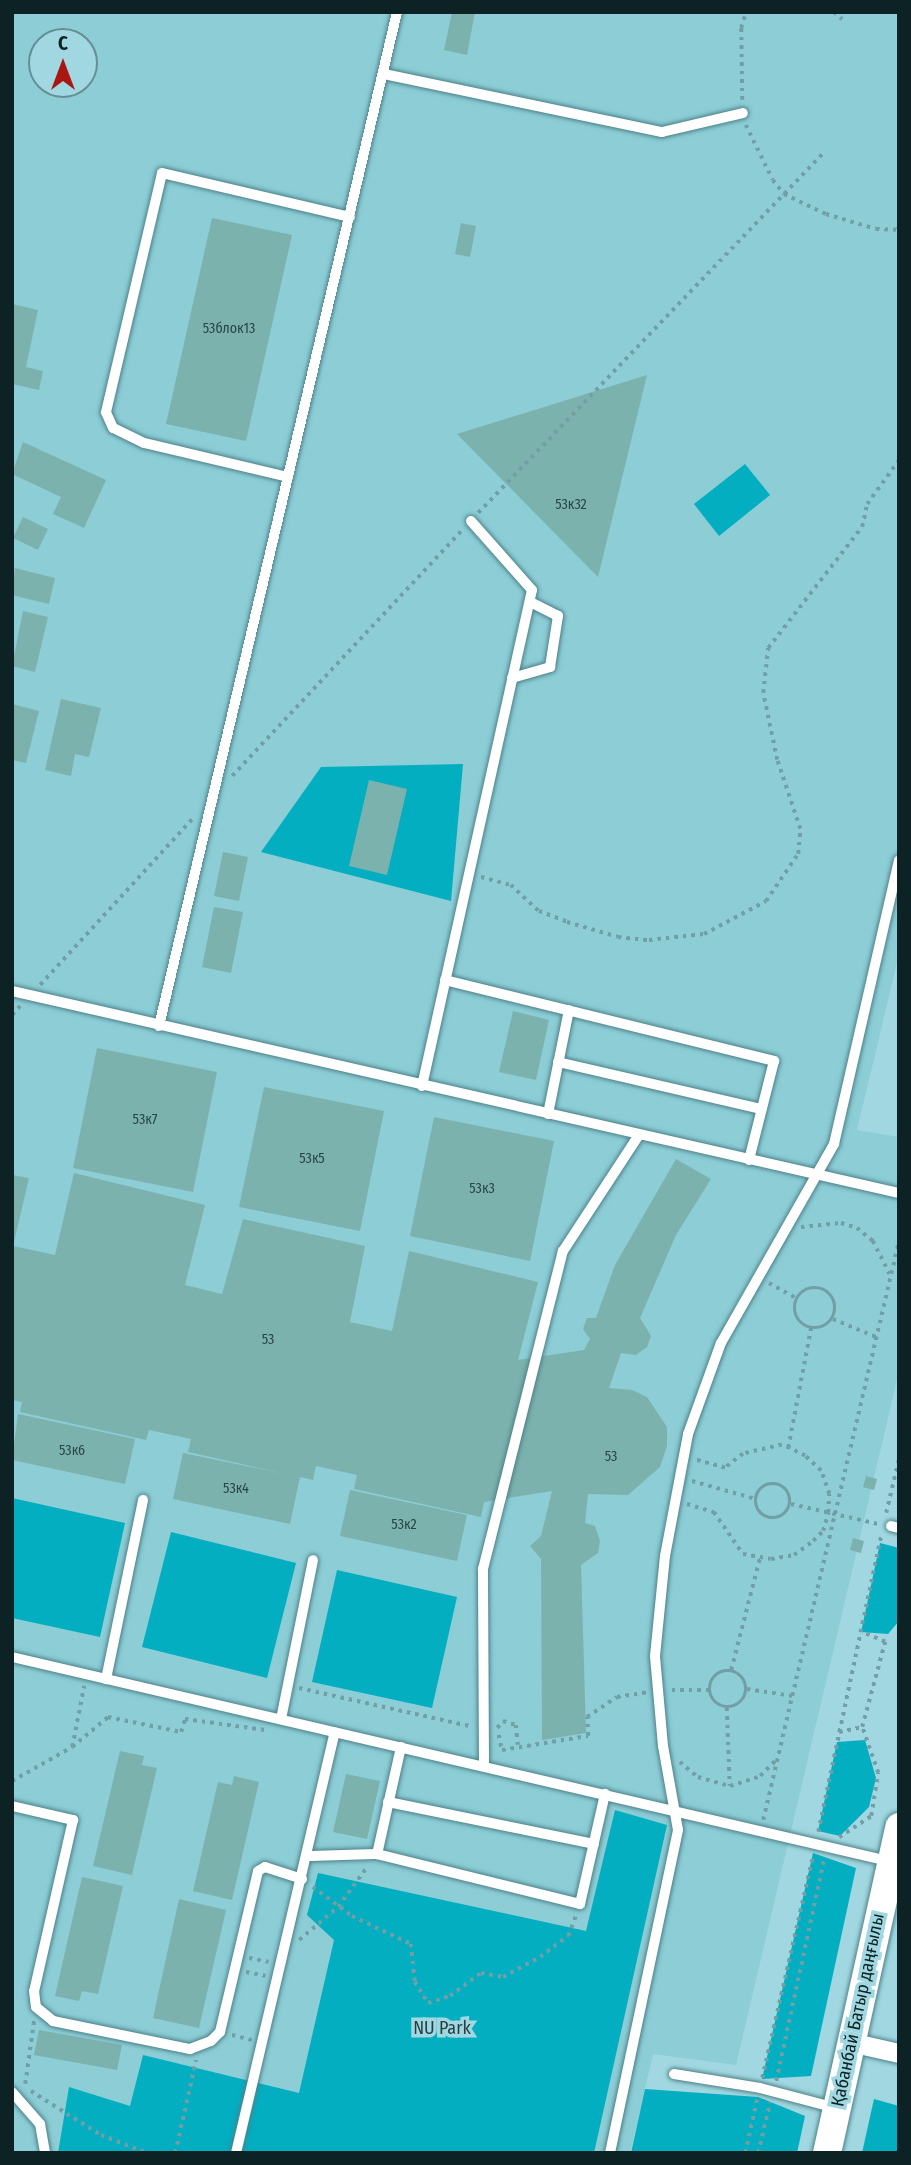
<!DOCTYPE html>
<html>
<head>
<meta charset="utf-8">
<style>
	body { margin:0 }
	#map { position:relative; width:911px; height:2165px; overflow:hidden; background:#a1d7e0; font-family:"Fira Sans Condensed",sans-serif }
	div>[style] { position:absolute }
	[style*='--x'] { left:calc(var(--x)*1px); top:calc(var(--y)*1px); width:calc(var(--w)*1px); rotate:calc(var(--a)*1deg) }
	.built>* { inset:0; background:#8ccdd6 }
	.green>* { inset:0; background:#03aec1 }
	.building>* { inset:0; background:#7cb2ad }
	.path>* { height:3.5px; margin-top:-1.75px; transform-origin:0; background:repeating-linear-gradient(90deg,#729ea6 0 3.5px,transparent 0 8.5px) }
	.path>.ring { margin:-1.75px; padding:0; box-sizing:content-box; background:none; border:3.5px solid #729ea6; border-radius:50% }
	.roads { filter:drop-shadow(0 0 2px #4d8189) drop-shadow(0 0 2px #4d8189) }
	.lane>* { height:10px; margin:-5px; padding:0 5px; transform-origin:5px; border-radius:5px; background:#fff }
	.street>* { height:19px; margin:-9.5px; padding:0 9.5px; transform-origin:9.5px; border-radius:9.5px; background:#fff }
	.secondary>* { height:28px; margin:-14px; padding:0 14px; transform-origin:14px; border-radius:14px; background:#fff }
	.tram>* { height:2px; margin:-1px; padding:0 1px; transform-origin:1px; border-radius:1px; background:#4b6e74 }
	span { translate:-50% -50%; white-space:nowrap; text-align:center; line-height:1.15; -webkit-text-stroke:7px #a1d7e0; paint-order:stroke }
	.number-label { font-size:14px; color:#284647 }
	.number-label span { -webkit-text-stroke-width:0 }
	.street-label { font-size:18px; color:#0c2225 }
	.park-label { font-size:18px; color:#264145 }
	.frame { position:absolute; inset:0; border:14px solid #0c2225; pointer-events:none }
	.north { position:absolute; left:28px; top:28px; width:70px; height:70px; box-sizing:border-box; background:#a1d7e0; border:2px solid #658f95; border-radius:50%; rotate:0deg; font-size:19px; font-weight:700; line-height:28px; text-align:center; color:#0c2225 }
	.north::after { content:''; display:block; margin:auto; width:24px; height:32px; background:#a91713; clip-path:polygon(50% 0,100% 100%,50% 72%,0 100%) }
</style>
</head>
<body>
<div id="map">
	<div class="built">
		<i style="clip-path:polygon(evenodd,12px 12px,899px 12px,899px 954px,857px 1130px,899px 1137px,899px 1371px,736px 2065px,653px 2054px,630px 2153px,12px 2153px,12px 12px,42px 42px,84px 42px,84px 84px,42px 84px,42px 42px)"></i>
	</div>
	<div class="green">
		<i style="clip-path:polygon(745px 464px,770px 495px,719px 536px,694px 504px)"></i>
		<i style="clip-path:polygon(463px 764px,451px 901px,261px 852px,321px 767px)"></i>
		<i style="clip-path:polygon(12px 1498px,125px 1523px,100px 1637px,12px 1618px)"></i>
		<i style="clip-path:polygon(171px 1532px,296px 1563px,267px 1678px,142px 1647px)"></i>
		<i style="clip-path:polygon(880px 1543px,899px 1548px,899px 1621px,888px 1634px,861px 1632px)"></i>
		<i style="clip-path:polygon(337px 1570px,457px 1597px,432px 1708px,312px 1682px)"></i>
		<i style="clip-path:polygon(865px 1740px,876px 1778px,869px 1807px,840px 1836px,818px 1831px,837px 1742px)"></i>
		<i style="clip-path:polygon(615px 1810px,667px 1825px,594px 2153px,58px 2153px,69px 2087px,130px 2106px,143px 2055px,299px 2093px,334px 1940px,307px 1915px,318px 1873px,586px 1931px)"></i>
		<i style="clip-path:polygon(813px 1853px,856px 1868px,811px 2076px,762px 2079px)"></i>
		<i style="clip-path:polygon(645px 2089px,758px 2097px,805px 2116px,797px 2153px,631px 2153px)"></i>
		<i style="clip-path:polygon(874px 2099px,899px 2106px,899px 2153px,862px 2153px)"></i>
	</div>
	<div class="building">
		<i style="clip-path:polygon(452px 12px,475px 12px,467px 55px,444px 50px)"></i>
		<i style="clip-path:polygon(212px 218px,292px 235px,246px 441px,166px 424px)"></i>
		<i style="clip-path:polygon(461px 223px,476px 226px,470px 257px,455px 254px)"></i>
		<i style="clip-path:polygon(12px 304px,38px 310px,26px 367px,43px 371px,39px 390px,12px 384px)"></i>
		<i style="clip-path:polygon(647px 375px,598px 577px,457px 434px)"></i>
		<i style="clip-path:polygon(23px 442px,106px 480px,84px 528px,53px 514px,61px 497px,12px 474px)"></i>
		<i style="clip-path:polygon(23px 517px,48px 529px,38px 550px,13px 538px)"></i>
		<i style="clip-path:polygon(15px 568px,55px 578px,49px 604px,12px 595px)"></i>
		<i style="clip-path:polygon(23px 611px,48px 617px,35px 672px,12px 666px)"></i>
		<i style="clip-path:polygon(61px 699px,101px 708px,89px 757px,75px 754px,71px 776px,45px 770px)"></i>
		<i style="clip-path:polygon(12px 704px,39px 711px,26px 763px,12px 760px)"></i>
		<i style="clip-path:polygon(369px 780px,407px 789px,387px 875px,349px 866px)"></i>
		<i style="clip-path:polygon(223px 852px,248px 857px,239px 901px,214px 896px)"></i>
		<i style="clip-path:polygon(214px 907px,243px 912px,231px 973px,202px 967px)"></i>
		<i style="clip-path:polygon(513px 1011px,549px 1020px,536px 1080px,499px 1072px)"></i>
		<i style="clip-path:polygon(97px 1048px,217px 1072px,193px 1192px,73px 1168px)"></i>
		<i style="clip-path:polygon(264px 1087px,384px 1111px,360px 1231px,239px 1207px)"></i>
		<i style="clip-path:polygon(434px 1117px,554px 1141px,530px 1261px,410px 1236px)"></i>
		<i style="clip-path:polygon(676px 1159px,711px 1179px,676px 1235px,640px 1318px,651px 1336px,647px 1347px,636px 1355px,621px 1353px,609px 1388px,632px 1390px,647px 1397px,667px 1427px,667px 1446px,660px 1467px,628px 1495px,588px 1494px,585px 1523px,595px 1526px,600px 1541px,598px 1553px,581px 1565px,586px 1733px,542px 1740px,541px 1559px,530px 1546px,541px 1536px,552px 1491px,484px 1502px,481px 1517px,354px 1489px,357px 1475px,316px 1466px,313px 1480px,300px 1477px,290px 1524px,173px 1499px,183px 1453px,290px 1475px,188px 1452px,191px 1439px,149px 1430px,146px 1440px,20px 1412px,22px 1402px,12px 1400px,12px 1175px,29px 1178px,13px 1246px,55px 1255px,74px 1173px,205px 1205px,185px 1285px,222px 1294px,243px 1219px,365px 1246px,350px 1322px,392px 1331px,409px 1251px,538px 1282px,518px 1360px,584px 1350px,590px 1339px,583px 1329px,587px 1318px,596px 1318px,615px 1265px)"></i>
		<i style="clip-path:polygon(18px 1414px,135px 1439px,125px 1484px,12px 1460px)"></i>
		<i style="clip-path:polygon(866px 1476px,877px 1479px,874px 1490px,863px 1487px)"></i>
		<i style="clip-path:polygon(350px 1490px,467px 1515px,457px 1561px,340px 1536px)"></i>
		<i style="clip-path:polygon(853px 1538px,864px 1541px,861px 1553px,850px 1550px)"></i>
		<i style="clip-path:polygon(120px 1751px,144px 1756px,142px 1765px,157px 1768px,132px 1875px,93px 1866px)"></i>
		<i style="clip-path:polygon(346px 1774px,380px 1781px,367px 1839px,333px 1832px)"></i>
		<i style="clip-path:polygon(234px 1776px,259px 1782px,232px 1900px,193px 1891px,218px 1782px,232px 1785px)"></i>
		<i style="clip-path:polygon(82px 1877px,123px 1886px,98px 1994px,82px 1991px,79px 2001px,55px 1996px)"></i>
		<i style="clip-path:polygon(179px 1899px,226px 1910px,199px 2028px,153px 2018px)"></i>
		<i style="clip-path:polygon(39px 2030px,122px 2045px,117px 2070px,34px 2055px)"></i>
	</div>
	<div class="path">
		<i style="--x:834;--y:12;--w:11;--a:41"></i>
		<i style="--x:898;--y:12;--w:1;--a:45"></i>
		<i style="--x:742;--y:100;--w:72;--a:-90.8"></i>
		<i style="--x:741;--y:28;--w:17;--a:-73"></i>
		<i style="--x:746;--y:125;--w:61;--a:63.9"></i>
		<i style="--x:773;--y:180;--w:18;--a:52"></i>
		<i style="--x:784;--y:194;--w:47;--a:25.5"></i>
		<i style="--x:826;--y:214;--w:52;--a:16.7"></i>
		<i style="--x:876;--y:229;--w:23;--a:2"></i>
		<i style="--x:478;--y:513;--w:499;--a:-46.2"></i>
		<i style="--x:232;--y:776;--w:338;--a:-46.9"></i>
		<i style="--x:481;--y:877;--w:31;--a:15"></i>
		<i style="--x:511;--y:885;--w:38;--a:43"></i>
		<i style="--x:539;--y:911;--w:30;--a:21"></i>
		<i style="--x:567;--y:922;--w:53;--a:16.4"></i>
		<i style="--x:618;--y:937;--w:31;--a:6"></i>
		<i style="--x:649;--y:940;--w:55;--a:-6.2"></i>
		<i style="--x:704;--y:934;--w:70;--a:-28"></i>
		<i style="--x:766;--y:901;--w:57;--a:-55.8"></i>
		<i style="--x:798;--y:854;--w:25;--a:-85"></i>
		<i style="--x:800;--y:829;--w:73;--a:-108.4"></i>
		<i style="--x:777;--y:760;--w:68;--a:-101.8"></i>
		<i style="--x:763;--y:693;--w:45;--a:-83.7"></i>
		<i style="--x:768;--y:648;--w:153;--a:-52.2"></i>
		<i style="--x:862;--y:527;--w:24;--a:-78"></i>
		<i style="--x:867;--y:504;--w:54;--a:-54"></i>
		<i style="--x:40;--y:985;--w:226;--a:-47.5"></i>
		<i style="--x:12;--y:1015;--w:12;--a:-48"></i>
		<i style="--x:801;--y:1227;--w:40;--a:-5.7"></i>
		<i style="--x:841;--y:1223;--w:17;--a:17"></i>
		<i style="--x:857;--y:1228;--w:21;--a:39"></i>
		<i style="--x:873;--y:1241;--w:37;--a:63"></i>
		<i style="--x:769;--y:1283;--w:33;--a:29"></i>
		<i class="ring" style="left:795px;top:1288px;width:36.5px;height:36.5px"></i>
		<i style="--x:833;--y:1319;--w:47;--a:22.7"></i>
		<i style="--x:788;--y:1448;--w:123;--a:-79.2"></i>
		<i style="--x:692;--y:1481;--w:66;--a:15.7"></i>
		<i class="ring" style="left:756px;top:1484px;width:30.5px;height:30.5px"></i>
		<i style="--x:687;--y:1504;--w:28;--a:17"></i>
		<i style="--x:714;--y:1512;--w:51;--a:55.4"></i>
		<i style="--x:743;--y:1554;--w:28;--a:10"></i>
		<i style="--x:771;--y:1559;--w:23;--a:-10"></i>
		<i style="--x:794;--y:1555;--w:24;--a:-36"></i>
		<i style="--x:813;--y:1541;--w:14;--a:-45"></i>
		<i style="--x:823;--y:1531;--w:19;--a:-74"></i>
		<i style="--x:828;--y:1513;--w:19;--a:-87"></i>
		<i style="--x:829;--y:1494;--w:24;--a:-109"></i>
		<i style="--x:821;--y:1471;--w:22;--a:-137"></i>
		<i style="--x:805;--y:1456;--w:25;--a:-154"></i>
		<i style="--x:782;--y:1445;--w:40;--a:167"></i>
		<i style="--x:743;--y:1454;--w:23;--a:142"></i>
		<i style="--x:725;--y:1468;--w:30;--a:-165"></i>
		<i style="--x:791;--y:1504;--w:89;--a:12.9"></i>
		<i style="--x:886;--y:1513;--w:57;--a:-76.7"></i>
		<i style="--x:731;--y:1670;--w:117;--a:-75.6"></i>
		<i class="ring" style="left:710px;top:1671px;width:32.5px;height:32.5px"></i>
		<i style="--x:299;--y:1688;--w:178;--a:12.6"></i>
		<i style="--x:747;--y:1689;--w:47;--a:8.7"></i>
		<i style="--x:672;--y:1690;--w:39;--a:0"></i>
		<i style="--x:727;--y:1708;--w:78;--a:87.8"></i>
		<i style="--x:497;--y:1728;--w:9;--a:-49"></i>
		<i style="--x:503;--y:1721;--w:14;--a:17"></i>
		<i style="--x:516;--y:1725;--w:20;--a:84"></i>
		<i style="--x:839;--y:1732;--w:24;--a:-12"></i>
		<i style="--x:862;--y:1727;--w:88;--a:-74.9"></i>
		<i style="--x:885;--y:1642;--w:26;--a:-157"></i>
		<i style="--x:499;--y:1735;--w:15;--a:79"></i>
		<i style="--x:502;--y:1750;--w:87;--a:-9.2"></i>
		<i style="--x:588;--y:1736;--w:19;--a:-93"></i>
		<i style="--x:587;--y:1717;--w:36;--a:-34"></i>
		<i style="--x:617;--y:1697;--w:30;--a:-9"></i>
		<i style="--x:72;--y:1747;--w:47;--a:-39.8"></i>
		<i style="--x:108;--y:1717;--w:75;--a:11.6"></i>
		<i style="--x:181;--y:1732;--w:14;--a:-73"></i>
		<i style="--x:185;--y:1719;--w:81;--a:7.8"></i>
		<i style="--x:680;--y:1762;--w:23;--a:40"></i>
		<i style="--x:698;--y:1777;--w:33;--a:16"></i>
		<i style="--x:730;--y:1786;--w:32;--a:-18"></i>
		<i style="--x:760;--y:1776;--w:25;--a:-45"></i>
		<i style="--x:12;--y:1781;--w:69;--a:-29.5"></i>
		<i style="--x:72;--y:1747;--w:62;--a:-78.9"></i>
		<i style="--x:763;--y:1820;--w:596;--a:-76.8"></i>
		<i style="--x:818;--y:1832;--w:304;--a:-78"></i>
		<i style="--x:839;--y:1837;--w:38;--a:-33"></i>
		<i style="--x:871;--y:1816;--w:44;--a:-80.8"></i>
		<i style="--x:878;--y:1773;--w:49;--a:-109.2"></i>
		<i style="--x:313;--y:1887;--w:49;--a:36.6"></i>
		<i style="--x:352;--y:1916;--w:65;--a:25.4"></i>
		<i style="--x:411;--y:1944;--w:38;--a:84"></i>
		<i style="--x:415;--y:1982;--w:25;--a:58"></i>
		<i style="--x:428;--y:2003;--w:23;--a:-18"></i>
		<i style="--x:450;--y:1996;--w:39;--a:-37"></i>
		<i style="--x:481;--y:1973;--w:22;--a:10"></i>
		<i style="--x:503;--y:1977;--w:42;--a:-28.4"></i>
		<i style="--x:540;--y:1957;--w:35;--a:-37"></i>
		<i style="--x:568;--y:1936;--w:22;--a:-69"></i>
		<i style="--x:299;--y:1940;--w:51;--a:-40.2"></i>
		<i style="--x:338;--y:1907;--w:49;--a:-54.1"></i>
		<i style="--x:249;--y:1958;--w:20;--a:11"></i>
		<i style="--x:246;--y:1972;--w:20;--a:11"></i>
		<i style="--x:232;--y:2035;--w:21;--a:14"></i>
		<i style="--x:762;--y:2078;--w:228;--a:-77.1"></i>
		<i style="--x:776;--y:2081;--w:227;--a:-77.8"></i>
		<i style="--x:25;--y:2084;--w:65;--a:-82"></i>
		<i style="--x:31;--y:2091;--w:83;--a:32.2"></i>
		<i style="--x:101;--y:2135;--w:49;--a:21.4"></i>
		<i style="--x:175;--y:2153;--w:95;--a:-77.3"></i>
		<i style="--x:745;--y:2153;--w:55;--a:-77.5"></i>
		<i style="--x:758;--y:2153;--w:52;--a:-76.8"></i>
	</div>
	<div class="roads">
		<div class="lane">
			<i style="--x:384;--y:74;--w:284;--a:11.8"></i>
			<i style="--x:662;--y:132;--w:83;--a:-13.2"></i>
			<i style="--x:288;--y:477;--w:148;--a:-166.7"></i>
			<i style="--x:144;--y:443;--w:34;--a:-154"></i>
			<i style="--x:113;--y:428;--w:17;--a:-114"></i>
			<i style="--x:106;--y:412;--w:245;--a:-76.8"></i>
			<i style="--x:162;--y:173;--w:193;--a:13.2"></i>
			<i style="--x:512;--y:678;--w:40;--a:-16"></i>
			<i style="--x:550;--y:667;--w:52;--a:-81.1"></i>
			<i style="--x:558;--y:616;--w:31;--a:-153"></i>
			<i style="--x:445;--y:980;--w:339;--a:13.8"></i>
			<i style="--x:774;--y:1061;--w:102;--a:104.2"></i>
			<i style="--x:12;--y:991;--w:910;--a:12.83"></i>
			<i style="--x:159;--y:1026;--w:1042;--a:-76.79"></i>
			<i style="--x:558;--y:1062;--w:209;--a:13"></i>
			<i style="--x:422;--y:1086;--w:508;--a:-77.5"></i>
			<i style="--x:532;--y:590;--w:92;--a:-131.5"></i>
			<i style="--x:548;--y:1114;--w:106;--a:-78.6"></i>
			<i style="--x:891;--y:1526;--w:8;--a:14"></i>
			<i style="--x:12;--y:1657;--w:899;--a:13.11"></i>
			<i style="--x:106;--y:1679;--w:183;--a:-78.3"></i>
			<i style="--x:281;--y:1719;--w:162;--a:-78.6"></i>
			<i style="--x:401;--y:1747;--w:110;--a:102.6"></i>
			<i style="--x:377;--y:1854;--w:209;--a:13.8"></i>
			<i style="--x:580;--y:1904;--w:113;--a:-77.2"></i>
			<i style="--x:484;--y:1766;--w:197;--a:-90.3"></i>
			<i style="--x:483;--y:1569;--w:328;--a:-75.9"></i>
			<i style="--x:563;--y:1251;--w:139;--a:-56.8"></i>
			<i style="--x:388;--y:1802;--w:210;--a:11.5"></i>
			<i style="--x:12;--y:1806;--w:63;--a:12.9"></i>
			<i style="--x:73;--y:1820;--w:175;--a:102.8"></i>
			<i style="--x:34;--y:1991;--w:16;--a:83"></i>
			<i style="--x:36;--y:2007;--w:22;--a:39"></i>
			<i style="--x:53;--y:2021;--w:140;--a:11.6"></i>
			<i style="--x:190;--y:2049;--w:22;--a:-21"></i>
			<i style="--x:211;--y:2041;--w:13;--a:-45"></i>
			<i style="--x:220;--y:2032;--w:165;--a:-76.7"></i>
			<i style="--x:258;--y:1871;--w:8;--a:-30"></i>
			<i style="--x:265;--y:1867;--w:39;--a:18"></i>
			<i style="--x:308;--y:1856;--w:69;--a:-1.7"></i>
			<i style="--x:674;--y:2074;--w:87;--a:9.2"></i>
			<i style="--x:760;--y:2088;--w:79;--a:14.7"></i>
			<i style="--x:12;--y:2092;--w:43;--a:48.8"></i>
			<i style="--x:40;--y:2124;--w:29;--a:80"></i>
			<i style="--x:236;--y:2153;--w:432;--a:-76.8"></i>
			<i style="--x:610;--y:2153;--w:330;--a:-78.1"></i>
			<i style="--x:678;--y:1830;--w:85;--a:-100.1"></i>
			<i style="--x:663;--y:1746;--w:90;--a:-95.1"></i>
			<i style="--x:655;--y:1656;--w:100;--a:-84.3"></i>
			<i style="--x:665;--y:1556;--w:124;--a:-79.3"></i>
			<i style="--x:688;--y:1434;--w:97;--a:-70.1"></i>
			<i style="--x:721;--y:1343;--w:229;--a:-60.4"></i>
			<i style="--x:834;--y:1144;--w:291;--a:-77.1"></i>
		</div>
		<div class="street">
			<i style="--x:850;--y:2042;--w:50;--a:12.7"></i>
		</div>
		<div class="secondary">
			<i style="--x:827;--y:2153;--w:334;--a:-77.5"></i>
		</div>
	</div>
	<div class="tram">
		<i style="--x:897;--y:2153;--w:8;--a:-76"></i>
	</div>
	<div class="number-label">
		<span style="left:229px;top:329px">53блок13</span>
		<span style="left:571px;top:505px">53к32</span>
		<span style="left:145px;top:1120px">53к7</span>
		<span style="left:312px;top:1159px">53к5</span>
		<span style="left:482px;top:1189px">53к3</span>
		<span style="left:268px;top:1340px">53</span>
		<span style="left:72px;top:1451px">53к6</span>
		<span style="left:611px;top:1457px">53</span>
		<span style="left:236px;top:1489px">53к4</span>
		<span style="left:404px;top:1525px">53к2</span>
	</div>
	<div class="street-label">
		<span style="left:858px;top:2010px;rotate:-78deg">Қабанбай Батыр даңғылы</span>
	</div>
	<div class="park-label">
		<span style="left:442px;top:2028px">NU Park</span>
	</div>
	<div class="frame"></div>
	<div class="north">С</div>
</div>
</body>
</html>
